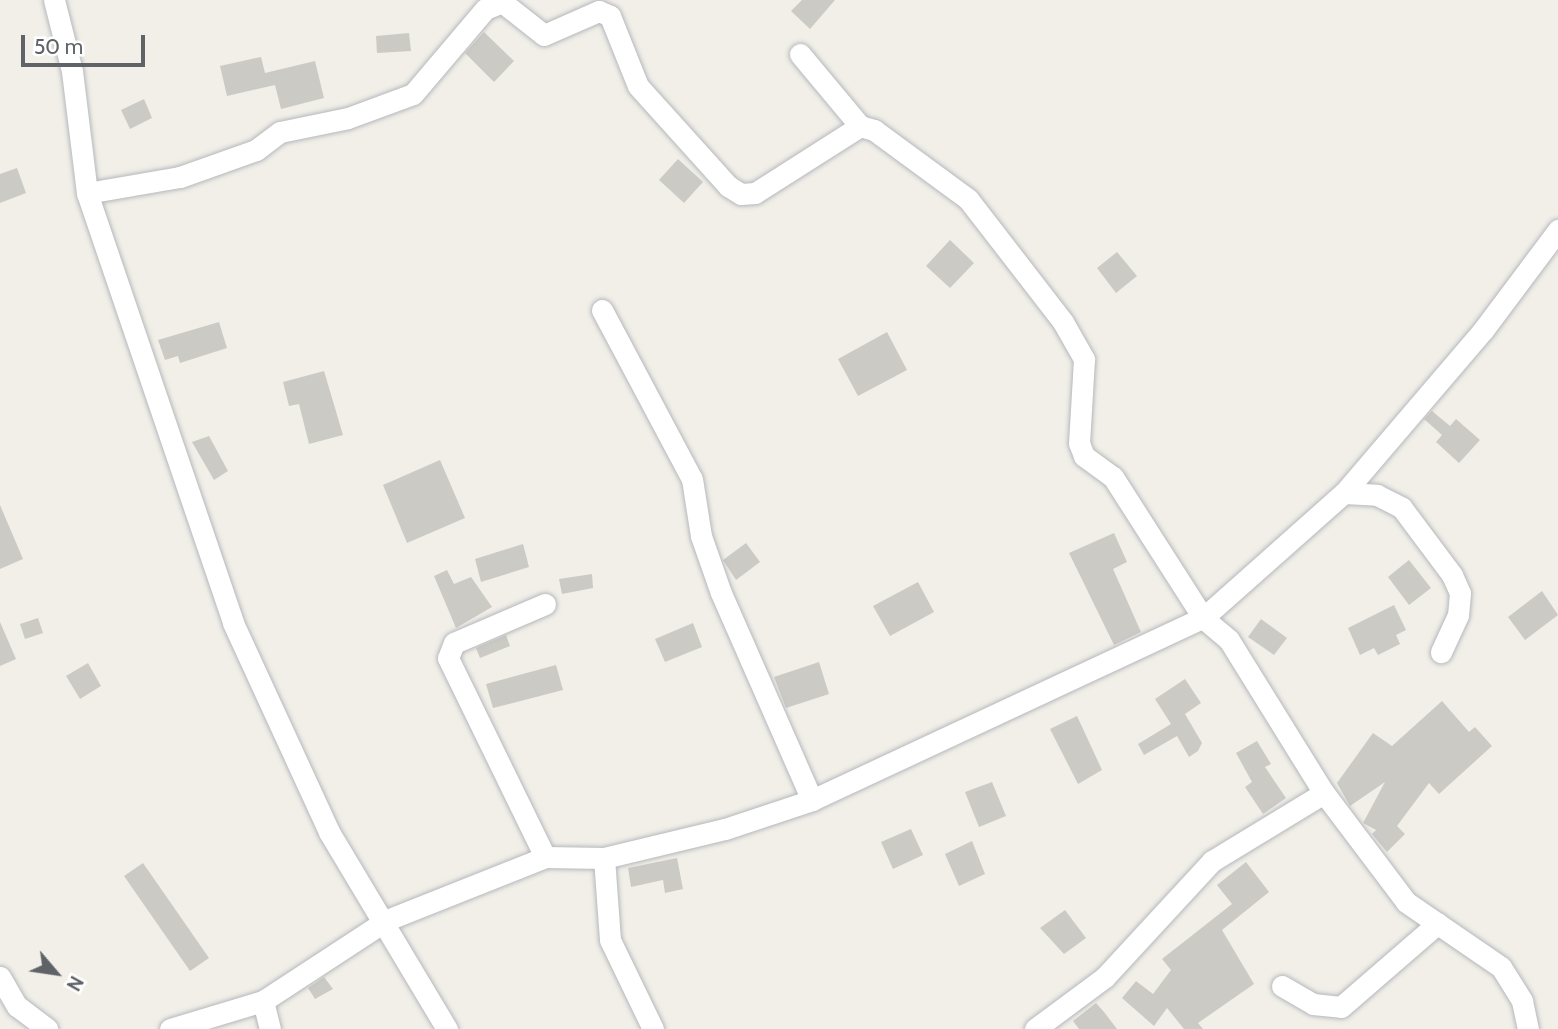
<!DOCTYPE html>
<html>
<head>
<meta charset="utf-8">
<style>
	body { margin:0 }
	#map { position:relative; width:1558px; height:1029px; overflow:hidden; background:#f1efe8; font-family:Cabin,sans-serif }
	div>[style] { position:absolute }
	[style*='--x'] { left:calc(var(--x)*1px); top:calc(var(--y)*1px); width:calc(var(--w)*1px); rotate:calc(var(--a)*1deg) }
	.building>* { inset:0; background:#cccac5 }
	.roads { filter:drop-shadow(0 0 2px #b5b8bc) drop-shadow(0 0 2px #b5b8bc) }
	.minor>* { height:21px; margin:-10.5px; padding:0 10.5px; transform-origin:10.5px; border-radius:10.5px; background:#fff }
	span { translate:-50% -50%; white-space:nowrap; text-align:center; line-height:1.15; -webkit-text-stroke:7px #fff; paint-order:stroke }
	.north { position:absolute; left:21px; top:938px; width:70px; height:70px; -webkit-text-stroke:5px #fff; paint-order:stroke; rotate:119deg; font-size:19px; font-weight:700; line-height:28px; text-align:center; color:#5f6368 }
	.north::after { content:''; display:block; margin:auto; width:24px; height:32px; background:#5f6368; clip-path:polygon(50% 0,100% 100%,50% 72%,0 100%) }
	.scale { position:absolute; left:21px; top:35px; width:124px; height:32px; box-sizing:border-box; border:4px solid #5f6368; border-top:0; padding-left:9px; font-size:21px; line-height:24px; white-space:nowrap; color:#5f6368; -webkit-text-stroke:5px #fff; paint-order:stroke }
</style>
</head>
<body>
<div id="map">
	<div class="building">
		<i style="clip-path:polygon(802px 0,835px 0,810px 29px,791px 11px)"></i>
		<i style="clip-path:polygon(484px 32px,514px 61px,494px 82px,465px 53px)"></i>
		<i style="clip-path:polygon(409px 33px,411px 51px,377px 53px,376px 36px)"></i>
		<i style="clip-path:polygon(261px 57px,265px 73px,315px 61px,324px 98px,281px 109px,275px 85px,227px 96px,220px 66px)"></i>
		<i style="clip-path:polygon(144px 99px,152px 118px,130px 129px,121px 110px)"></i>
		<i style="clip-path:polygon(678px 159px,703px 182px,684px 203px,659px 180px)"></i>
		<i style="clip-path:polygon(17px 168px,26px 193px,0 203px,0 174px)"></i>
		<i style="clip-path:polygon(950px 240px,974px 263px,950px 288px,926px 266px)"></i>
		<i style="clip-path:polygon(1117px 252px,1137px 276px,1116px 293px,1097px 268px)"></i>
		<i style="clip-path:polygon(219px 322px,227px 348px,180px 363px,178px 356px,165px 360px,158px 340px)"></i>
		<i style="clip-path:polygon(887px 332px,907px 370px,858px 396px,838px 359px)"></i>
		<i style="clip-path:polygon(324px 371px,343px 435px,309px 444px,299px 404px,289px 406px,283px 382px)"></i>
		<i style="clip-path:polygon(1432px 411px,1450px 426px,1456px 419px,1480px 440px,1459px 463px,1436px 442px,1442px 435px,1424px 419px)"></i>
		<i style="clip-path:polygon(209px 436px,228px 471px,214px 480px,192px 442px)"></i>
		<i style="clip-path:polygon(440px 460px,465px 518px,407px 543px,383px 485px)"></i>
		<i style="clip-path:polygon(0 505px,23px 559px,0 569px)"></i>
		<i style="clip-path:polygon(1114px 533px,1127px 562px,1113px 569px,1141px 632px,1114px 645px,1069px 553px)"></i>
		<i style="clip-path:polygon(746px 543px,760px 562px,736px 580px,723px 560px)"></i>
		<i style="clip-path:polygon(523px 544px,529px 567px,481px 582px,475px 559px)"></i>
		<i style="clip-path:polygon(1409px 560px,1431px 588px,1409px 605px,1388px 577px)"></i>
		<i style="clip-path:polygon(447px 570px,454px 584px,471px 577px,492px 607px,456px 628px,434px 576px)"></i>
		<i style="clip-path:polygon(592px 574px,593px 588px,562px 594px,559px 579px)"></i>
		<i style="clip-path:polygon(918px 582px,934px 612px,890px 636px,873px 606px)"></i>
		<i style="clip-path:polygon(1542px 591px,1558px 615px,1525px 640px,1508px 617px)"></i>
		<i style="clip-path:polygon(1394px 605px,1406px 630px,1396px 635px,1400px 644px,1378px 655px,1374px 648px,1360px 655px,1348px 628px)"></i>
		<i style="clip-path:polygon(38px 618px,43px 633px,25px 639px,20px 624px)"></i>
		<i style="clip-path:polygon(1261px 619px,1287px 638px,1274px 655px,1248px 637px)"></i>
		<i style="clip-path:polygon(0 622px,16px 659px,0 666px)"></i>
		<i style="clip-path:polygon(693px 623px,702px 647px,665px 662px,655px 639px)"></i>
		<i style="clip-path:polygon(506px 635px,510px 646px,480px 658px,476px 648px)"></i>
		<i style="clip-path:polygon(819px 662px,829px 694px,786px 708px,774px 677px)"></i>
		<i style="clip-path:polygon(88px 663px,101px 686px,80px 699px,66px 676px)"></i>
		<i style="clip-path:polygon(556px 665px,563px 690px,493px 708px,486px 684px)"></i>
		<i style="clip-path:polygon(1185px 679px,1201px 703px,1185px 714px,1202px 743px,1198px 751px,1189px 757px,1177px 736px,1144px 755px,1138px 744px,1171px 724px,1155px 699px)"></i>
		<i style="clip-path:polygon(1442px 701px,1469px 732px,1475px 727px,1492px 746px,1439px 794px,1429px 783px,1397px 826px,1405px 834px,1387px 852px,1372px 834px,1376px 830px,1363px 823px,1385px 782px,1350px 806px,1337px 783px,1373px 733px,1392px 746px)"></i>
		<i style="clip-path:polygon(1077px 716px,1102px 770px,1078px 784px,1050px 729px)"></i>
		<i style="clip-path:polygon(1257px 741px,1271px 764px,1265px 767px,1286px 798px,1263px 814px,1245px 787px,1252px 782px,1236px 753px)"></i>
		<i style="clip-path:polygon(992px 782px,1006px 816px,979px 827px,965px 792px)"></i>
		<i style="clip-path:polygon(911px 829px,923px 855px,893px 869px,881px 842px)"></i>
		<i style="clip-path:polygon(972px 841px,985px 874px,959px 886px,945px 854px)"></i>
		<i style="clip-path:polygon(677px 858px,683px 889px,665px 893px,663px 880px,631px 887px,628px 868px)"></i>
		<i style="clip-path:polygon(1246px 862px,1269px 892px,1222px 930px,1254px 984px,1198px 1023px,1203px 1029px,1184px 1029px,1167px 1008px,1154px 1026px,1122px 998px,1136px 981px,1153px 994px,1171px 970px,1162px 959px,1232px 904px,1217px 885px)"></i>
		<i style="clip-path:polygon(143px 863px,209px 958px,190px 971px,124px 876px)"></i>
		<i style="clip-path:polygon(1065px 910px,1086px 938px,1064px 954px,1040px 928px)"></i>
		<i style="clip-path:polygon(324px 977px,333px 989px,315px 999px,308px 988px)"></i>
		<i style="clip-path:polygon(1096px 1003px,1104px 1012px,1117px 1029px,1079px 1029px,1073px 1021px)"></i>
	</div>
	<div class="roads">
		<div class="minor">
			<i style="--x:54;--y:0;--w:73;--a:75.8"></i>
			<i style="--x:72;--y:71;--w:123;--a:83"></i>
			<i style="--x:87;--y:193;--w:454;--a:71.2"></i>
			<i style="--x:233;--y:623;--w:230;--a:65.3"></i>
			<i style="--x:329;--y:832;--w:230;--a:59.1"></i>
			<i style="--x:800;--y:54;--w:94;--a:50.2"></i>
			<i style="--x:87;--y:193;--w:94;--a:-9.8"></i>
			<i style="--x:180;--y:177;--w:81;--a:-19.6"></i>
			<i style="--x:256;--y:150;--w:30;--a:-37"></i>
			<i style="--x:280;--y:132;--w:69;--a:-11.6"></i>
			<i style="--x:348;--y:118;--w:69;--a:-20.3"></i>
			<i style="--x:413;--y:94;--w:111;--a:-49.7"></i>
			<i style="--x:485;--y:9;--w:18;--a:-22"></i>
			<i style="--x:502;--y:2;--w:53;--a:38.2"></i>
			<i style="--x:544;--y:35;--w:60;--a:-23.6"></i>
			<i style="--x:599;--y:11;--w:12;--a:24"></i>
			<i style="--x:610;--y:16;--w:75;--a:68.2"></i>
			<i style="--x:638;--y:86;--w:135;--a:48"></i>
			<i style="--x:728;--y:186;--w:15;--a:32"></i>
			<i style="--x:741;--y:194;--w:14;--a:-4"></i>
			<i style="--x:755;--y:193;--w:125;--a:-32.5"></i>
			<i style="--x:860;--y:126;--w:15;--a:16"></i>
			<i style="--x:874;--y:130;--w:117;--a:36.3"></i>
			<i style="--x:968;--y:199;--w:155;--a:52.3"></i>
			<i style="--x:1063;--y:322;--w:43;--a:60.4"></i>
			<i style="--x:1084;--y:359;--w:84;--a:93.4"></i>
			<i style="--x:1079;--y:443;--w:14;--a:69"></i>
			<i style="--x:1084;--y:456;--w:36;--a:36"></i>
			<i style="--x:1113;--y:477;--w:167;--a:57.4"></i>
			<i style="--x:1203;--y:618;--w:188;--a:-41.6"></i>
			<i style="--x:1344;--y:493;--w:216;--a:-49.5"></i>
			<i style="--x:1484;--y:329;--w:124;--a:-53.2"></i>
			<i style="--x:602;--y:310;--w:191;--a:62"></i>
			<i style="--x:692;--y:479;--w:58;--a:81"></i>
			<i style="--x:701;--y:536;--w:60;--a:70.7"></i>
			<i style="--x:721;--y:593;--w:226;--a:66.3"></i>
			<i style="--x:1344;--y:493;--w:33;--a:3"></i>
			<i style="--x:1377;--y:495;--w:28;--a:27"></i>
			<i style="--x:1402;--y:508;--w:84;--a:53.3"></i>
			<i style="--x:1452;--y:575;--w:20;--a:66"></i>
			<i style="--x:1460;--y:593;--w:22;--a:95"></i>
			<i style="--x:1458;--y:615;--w:41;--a:114.7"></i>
			<i style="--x:545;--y:604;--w:99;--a:156.8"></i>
			<i style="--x:454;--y:643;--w:16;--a:112"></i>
			<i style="--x:448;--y:658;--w:221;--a:64"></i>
			<i style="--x:604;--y:858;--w:82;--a:85.8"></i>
			<i style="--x:610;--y:940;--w:99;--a:64.2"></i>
			<i style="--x:0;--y:977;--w:34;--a:60"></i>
			<i style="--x:17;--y:1006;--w:38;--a:37"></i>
			<i style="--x:1282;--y:986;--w:36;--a:30"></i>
			<i style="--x:1313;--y:1004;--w:28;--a:6"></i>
			<i style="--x:1341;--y:1007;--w:128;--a:-40.9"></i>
			<i style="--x:263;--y:1001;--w:29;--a:76"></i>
			<i style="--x:170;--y:1029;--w:97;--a:-16.8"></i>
			<i style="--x:263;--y:1001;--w:148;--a:-33.2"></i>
			<i style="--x:387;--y:920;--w:170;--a:-21.7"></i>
			<i style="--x:545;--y:857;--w:59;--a:1"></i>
			<i style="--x:604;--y:858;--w:124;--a:-13.5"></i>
			<i style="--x:725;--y:829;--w:92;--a:-18.4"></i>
			<i style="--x:812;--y:800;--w:431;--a:-25"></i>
			<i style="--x:1203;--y:618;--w:34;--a:40"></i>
			<i style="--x:1229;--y:640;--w:180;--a:58.2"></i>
			<i style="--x:1324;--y:793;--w:136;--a:53"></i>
			<i style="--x:1406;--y:902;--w:115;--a:34.4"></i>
			<i style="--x:1501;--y:967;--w:40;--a:58"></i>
			<i style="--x:1522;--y:1001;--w:29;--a:78"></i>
			<i style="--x:1035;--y:1029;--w:87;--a:-36.6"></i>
			<i style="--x:1105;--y:977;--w:158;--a:-47.3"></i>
			<i style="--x:1212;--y:861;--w:131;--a:-31.3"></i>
		</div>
	</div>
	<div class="north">N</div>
	<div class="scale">50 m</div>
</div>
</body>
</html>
